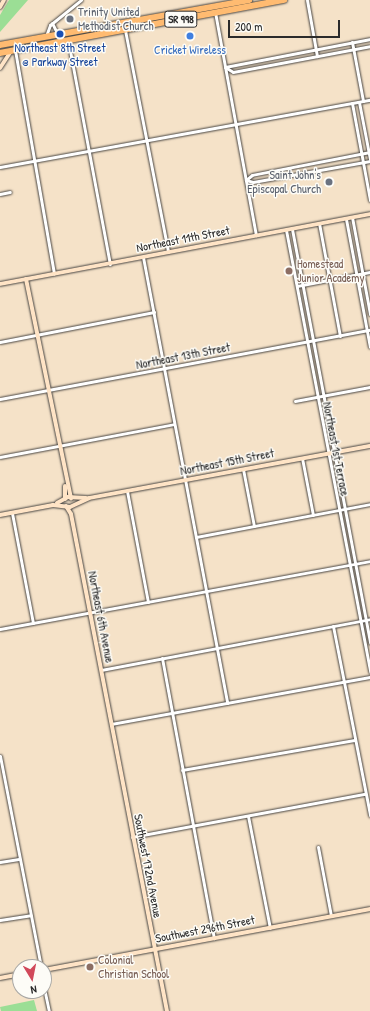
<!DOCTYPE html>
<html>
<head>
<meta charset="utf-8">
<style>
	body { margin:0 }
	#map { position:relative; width:370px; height:1011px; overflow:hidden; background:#f5e2c8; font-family:"Patrick Hand",sans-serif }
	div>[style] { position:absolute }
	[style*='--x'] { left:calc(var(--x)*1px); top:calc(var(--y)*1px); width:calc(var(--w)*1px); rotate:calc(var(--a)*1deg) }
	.green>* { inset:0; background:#9bde95 }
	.roads { filter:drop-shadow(0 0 1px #494643) drop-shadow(0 0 1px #494643) }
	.street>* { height:3px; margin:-1.5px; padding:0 1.5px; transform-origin:1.5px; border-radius:1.5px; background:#fff }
	.secondary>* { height:4px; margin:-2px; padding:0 2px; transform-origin:2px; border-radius:2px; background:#ffe4c6 }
	.highway>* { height:5.5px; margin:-2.75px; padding:0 2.75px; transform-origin:2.75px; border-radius:2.75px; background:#ffbb71 }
	.dots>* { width:11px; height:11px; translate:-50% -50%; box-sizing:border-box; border:2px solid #fdfcf7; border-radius:50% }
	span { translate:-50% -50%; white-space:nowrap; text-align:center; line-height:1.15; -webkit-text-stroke:3px #fdfcf7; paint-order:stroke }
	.shield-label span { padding:1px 3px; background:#fdfcf7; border:1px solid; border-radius:3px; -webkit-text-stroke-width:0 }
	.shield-label { font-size:11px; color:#2b2b2b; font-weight:700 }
	.worship-label { font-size:12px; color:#5b616d }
	.left { translate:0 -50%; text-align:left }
	.right { translate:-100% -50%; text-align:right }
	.transit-label { font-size:12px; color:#164399 }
	.shop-label { font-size:12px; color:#366cbe }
	.street-label { font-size:12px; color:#2b2b2b }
	.education-label { font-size:12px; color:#785e54 }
	.north { position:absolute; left:12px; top:959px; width:40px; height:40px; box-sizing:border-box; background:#fdfcf7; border:1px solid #a9a8a5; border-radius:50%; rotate:170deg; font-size:11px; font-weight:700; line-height:16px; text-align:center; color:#2b2b2b }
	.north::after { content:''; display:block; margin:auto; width:14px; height:18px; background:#d1495b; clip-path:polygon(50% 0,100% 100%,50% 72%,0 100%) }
	.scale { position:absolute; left:228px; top:20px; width:112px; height:18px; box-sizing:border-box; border:2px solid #2b2b2b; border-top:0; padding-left:5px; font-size:12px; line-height:14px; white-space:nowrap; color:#2b2b2b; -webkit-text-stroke:3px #fdfcf7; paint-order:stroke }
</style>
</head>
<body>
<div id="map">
	<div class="green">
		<i style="clip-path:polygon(9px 0,28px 0,0 32px,0 15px)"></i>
		<i style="clip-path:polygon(34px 1000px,37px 1011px,1px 1011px,0 1007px)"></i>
	</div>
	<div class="roads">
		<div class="street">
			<i style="--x:307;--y:0;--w:57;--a:79.9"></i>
			<i style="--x:215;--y:12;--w:227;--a:79.6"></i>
			<i style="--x:52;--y:23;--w:13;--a:63"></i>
			<i style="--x:125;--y:30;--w:226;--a:79"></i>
			<i style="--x:46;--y:36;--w:12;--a:-70"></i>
			<i style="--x:50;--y:25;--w:40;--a:-39"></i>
			<i style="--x:68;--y:40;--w:228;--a:79.4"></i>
			<i style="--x:352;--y:42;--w:60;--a:79.4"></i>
			<i style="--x:15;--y:50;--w:227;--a:80.1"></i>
			<i style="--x:225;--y:67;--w:9;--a:32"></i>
			<i style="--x:233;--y:72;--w:139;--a:-10.7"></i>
			<i style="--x:225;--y:67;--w:148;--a:-10.9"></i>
			<i style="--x:359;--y:102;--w:58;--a:79.1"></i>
			<i style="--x:352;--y:103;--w:99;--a:79.5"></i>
			<i style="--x:370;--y:152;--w:120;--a:169"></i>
			<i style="--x:252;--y:175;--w:8;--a:140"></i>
			<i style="--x:246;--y:180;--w:7;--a:16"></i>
			<i style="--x:253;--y:182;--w:119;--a:-10.2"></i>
			<i style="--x:0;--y:167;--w:376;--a:-10.3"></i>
			<i style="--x:0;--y:194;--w:10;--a:-11"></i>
			<i style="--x:352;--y:217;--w:99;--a:79.5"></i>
			<i style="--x:346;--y:219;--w:130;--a:79.4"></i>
			<i style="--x:319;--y:223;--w:115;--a:79.5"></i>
			<i style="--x:292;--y:229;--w:421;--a:79.3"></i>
			<i style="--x:286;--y:230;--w:450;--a:79.2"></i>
			<i style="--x:143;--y:257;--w:454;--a:79.3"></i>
			<i style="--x:297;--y:286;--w:74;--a:-10.9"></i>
			<i style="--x:0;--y:342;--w:157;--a:-11"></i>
			<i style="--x:0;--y:399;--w:376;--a:-10.6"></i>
			<i style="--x:295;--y:401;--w:76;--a:-10.6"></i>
			<i style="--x:0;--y:457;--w:177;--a:-10.7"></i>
			<i style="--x:302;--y:458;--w:58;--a:79.1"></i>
			<i style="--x:243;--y:469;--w:58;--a:79.1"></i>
			<i style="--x:127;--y:491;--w:113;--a:79.3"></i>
			<i style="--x:12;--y:513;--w:112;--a:79.2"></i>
			<i style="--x:196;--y:537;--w:177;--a:-10.7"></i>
			<i style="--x:333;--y:626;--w:193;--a:78.9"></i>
			<i style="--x:0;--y:629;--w:376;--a:-10.4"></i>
			<i style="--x:162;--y:658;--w:285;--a:79.5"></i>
			<i style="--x:101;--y:670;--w:274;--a:-10.7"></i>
			<i style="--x:111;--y:724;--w:263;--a:-10.3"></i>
			<i style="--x:0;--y:756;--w:215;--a:79"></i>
			<i style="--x:182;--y:770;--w:175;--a:-9.9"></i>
			<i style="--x:248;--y:816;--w:114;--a:78.9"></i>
			<i style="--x:132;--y:837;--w:237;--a:-10.5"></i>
			<i style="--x:318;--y:847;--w:70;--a:79.3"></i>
			<i style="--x:0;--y:862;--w:19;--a:-9"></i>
			<i style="--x:0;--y:920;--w:31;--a:-9"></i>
			<i style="--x:44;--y:988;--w:24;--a:78"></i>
		</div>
		<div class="secondary">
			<i style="--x:0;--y:7;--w:8;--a:-60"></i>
			<i style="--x:0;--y:68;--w:20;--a:-57"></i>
			<i style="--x:26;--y:279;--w:224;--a:78.4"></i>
			<i style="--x:0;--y:284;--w:377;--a:-10.7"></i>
			<i style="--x:65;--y:499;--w:13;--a:-90"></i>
			<i style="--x:57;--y:503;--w:13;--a:-29"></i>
			<i style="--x:68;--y:497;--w:18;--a:3"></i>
			<i style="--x:66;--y:506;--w:9;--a:58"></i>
			<i style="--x:71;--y:514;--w:506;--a:79.07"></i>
			<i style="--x:0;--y:515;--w:54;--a:-10.7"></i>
			<i style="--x:53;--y:505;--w:17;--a:7"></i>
			<i style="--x:70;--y:507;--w:21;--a:-25"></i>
			<i style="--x:89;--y:498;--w:286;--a:-10.5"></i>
			<i style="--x:44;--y:970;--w:332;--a:-10.6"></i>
			<i style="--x:0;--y:978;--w:20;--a:-11"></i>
		</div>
		<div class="highway">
			<i style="--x:0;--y:45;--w:253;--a:-10.2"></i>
			<i style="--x:0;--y:53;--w:289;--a:-10.6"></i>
		</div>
	</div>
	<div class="dots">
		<i style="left:70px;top:19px;background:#6b7280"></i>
		<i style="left:60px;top:34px;background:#1a4fb4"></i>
		<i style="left:190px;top:36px;background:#3f7fe0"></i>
		<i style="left:329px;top:182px;background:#6b7280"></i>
		<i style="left:289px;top:271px;background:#8d6e63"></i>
		<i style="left:90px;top:967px;background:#8d6e63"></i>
	</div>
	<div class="shield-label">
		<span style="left:181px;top:19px">SR 998</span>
	</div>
	<div class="worship-label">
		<span class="left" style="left:78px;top:19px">Trinity United<br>Methodist Church</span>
		<span class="right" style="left:321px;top:182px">Saint John's<br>Episcopal Church</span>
	</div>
	<div class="transit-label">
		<span style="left:60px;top:55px">Northeast 8th Street<br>@ Parkway Street</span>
	</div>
	<div class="shop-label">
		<span style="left:190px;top:50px">Cricket Wireless</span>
	</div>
	<div class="street-label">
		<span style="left:183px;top:239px;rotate:-11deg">Northeast 11th Street</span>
		<span style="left:183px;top:356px;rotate:-11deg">Northeast 13th Street</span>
		<span style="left:336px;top:449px;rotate:79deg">Northeast 1st Terrace</span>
		<span style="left:227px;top:462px;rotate:-11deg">Northeast 15th Street</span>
		<span style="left:101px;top:617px;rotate:79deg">Northeast 6th Avenue</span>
		<span style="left:148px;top:866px;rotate:79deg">Southwest 172nd Avenue</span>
		<span style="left:205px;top:929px;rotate:-11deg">Southwest 296th Street</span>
	</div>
	<div class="education-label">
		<span class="left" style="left:297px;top:271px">Homestead<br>Junior Academy</span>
		<span class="left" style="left:98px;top:967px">Colonial<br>Christian School</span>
	</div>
	<div class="north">N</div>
	<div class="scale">200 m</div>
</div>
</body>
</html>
